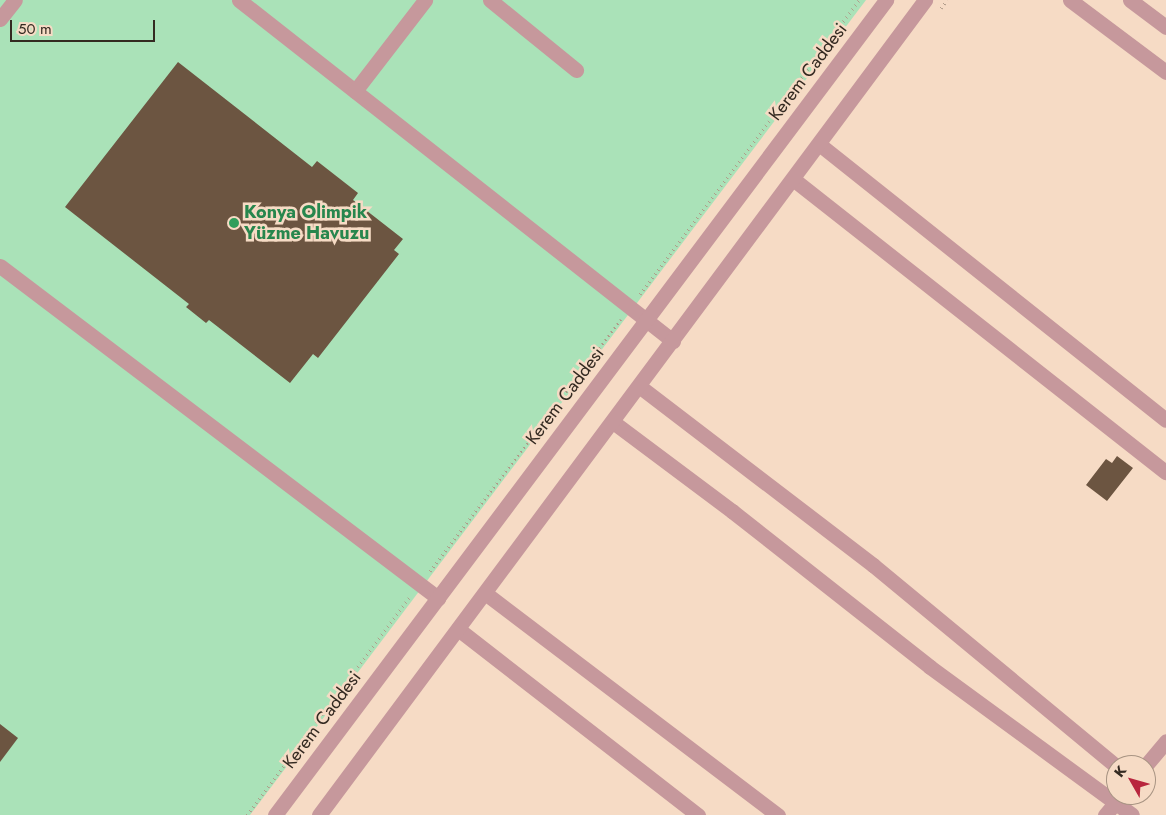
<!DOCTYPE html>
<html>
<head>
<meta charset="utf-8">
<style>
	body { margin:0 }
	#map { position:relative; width:1166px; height:815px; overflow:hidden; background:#f6dbc5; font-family:Jost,sans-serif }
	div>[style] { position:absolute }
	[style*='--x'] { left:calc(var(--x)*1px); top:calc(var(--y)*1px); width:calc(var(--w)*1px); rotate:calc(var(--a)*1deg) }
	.green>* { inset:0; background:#aae2b8 }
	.building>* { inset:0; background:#6c5541 }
	.path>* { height:3px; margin-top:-1.5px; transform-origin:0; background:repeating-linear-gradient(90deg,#af9b89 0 1px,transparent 0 5px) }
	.minor>* { height:15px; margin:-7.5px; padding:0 7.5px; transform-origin:7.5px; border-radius:7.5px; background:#c6989c }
	.dots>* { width:14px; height:14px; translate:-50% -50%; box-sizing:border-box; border:2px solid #f6dbc5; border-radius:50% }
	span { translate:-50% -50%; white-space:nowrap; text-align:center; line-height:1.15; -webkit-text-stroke:5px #f6dbc5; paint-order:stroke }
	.street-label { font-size:18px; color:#342a21 }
	.leisure-label { font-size:18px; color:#27864d; font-weight:700 }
	.left { translate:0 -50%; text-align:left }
	.north { position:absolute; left:1106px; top:755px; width:50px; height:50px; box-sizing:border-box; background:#f6dbc5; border:1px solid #a89483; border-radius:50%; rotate:308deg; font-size:14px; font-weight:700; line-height:20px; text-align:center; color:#342a21 }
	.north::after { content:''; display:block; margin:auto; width:18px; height:22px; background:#b8263e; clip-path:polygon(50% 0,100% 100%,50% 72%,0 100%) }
	.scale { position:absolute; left:10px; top:20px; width:145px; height:22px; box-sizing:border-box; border:2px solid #342a21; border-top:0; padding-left:6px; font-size:15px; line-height:18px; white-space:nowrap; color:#342a21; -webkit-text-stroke:4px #f6dbc5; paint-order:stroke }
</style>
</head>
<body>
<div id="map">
	<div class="green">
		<i style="clip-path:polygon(0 0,866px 0,250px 815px,0 815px)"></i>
	</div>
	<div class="building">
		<i style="clip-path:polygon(178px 62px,312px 167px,317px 161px,358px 193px,353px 200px,403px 239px,394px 250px,399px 254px,318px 358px,313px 354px,290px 383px,209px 320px,206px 323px,186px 307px,189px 304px,65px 207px)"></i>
		<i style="clip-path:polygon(1117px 456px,1133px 468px,1107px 501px,1086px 485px,1106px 459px,1112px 463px)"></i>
		<i style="clip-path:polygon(0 724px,18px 738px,0 762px)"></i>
	</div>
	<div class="path">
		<i style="--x:941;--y:8;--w:10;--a:-53"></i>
		<i style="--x:640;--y:294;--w:367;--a:-53.3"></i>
		<i style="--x:430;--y:571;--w:316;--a:-52.8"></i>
		<i style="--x:247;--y:815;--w:271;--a:-53.3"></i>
	</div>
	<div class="minor">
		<i style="--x:239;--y:0;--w:552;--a:38.16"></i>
		<i style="--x:490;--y:0;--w:111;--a:39.1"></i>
		<i style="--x:1070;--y:0;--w:120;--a:36.9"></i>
		<i style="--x:1130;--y:0;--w:45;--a:36.9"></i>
		<i style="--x:0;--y:19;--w:24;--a:-52"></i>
		<i style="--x:355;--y:91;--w:115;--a:-52.4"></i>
		<i style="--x:819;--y:144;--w:443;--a:38.5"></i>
		<i style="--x:793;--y:179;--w:474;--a:38.2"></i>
		<i style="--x:0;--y:266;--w:550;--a:37.16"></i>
		<i style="--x:639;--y:386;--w:295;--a:37.4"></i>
		<i style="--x:873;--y:565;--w:315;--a:39.6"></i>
		<i style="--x:613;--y:422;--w:149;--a:36.8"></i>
		<i style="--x:732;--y:511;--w:252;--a:38.2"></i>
		<i style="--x:930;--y:667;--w:250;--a:36.2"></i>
		<i style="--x:485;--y:593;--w:368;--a:37.2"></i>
		<i style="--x:458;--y:629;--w:304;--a:37.8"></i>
		<i style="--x:1146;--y:765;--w:31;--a:-50"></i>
		<i style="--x:275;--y:815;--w:1019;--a:-53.14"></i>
		<i style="--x:319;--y:815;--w:1016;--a:-53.37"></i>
		<i style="--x:1105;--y:815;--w:26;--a:-50"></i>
	</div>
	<div class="dots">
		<i style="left:234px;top:223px;background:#2e9e5b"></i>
	</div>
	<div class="street-label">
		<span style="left:808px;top:72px;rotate:-53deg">Kerem Caddesi</span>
		<span style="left:565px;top:396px;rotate:-53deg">Kerem Caddesi</span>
		<span style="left:322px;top:720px;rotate:-53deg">Kerem Caddesi</span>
	</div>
	<div class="leisure-label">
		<span class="left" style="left:244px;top:223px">Konya Olimpik<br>Yüzme Havuzu</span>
	</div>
	<div class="north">K</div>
	<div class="scale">50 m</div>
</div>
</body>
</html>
